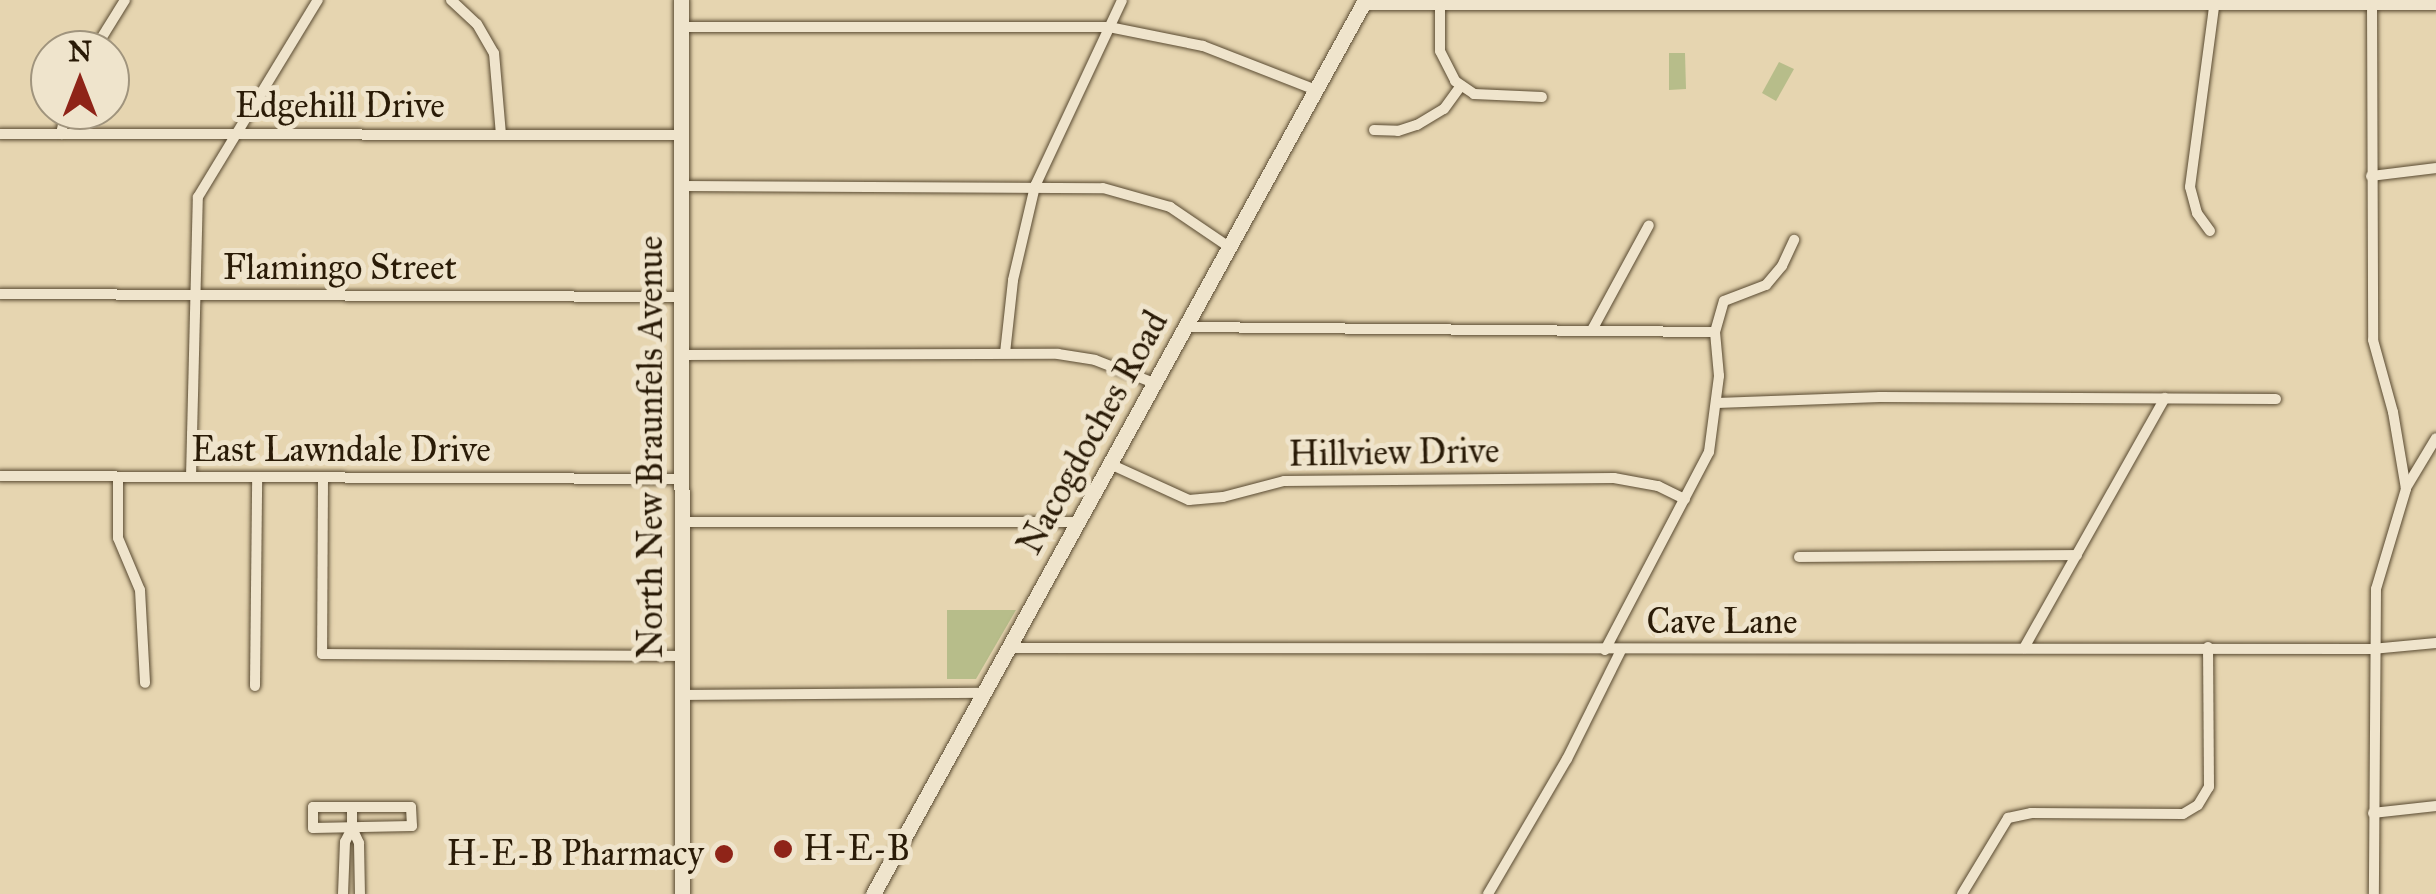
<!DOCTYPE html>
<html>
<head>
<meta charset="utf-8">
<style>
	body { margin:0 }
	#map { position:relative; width:2436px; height:894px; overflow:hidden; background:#e6d5b0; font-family:"IM FELL Great Primer",serif }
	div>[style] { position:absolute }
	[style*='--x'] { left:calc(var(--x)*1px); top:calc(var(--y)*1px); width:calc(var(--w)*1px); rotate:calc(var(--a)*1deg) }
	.green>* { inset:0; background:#b7bd8a }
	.roads { filter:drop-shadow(0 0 2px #594a31) drop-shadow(0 0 2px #594a31) }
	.street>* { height:10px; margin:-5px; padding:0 5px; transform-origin:5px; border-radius:5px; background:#efe4cc }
	.secondary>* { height:15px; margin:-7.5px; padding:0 7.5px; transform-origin:7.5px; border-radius:7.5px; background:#efe4cc }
	.dots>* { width:28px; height:28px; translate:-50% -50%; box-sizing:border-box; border:5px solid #efe4cc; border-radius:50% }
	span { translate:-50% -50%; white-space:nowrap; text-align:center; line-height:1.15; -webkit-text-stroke:10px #efe4cc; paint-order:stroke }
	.street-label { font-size:35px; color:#2a1b07 }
	.poi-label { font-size:35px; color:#2a1b07 }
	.left { translate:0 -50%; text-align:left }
	.right { translate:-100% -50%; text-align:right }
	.north { position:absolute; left:30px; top:30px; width:100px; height:100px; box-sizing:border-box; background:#efe4cc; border:2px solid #a0947d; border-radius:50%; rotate:0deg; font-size:28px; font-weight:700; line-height:40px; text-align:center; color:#2a1b07 }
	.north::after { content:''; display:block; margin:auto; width:35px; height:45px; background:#8f2418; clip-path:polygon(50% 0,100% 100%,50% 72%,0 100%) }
</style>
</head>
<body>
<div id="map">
	<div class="green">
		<i style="clip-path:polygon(1669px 53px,1685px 53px,1686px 89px,1669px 90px)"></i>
		<i style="clip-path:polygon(1779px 62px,1794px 69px,1776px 101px,1762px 93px)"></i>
		<i style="clip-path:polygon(947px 610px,1016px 610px,976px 679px,947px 679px)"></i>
	</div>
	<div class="roads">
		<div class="street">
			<i style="--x:451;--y:0;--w:35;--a:43"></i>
			<i style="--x:477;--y:24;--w:34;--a:60"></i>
			<i style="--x:494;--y:53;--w:81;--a:85.1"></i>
			<i style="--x:2372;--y:0;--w:340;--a:89.8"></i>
			<i style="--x:2373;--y:340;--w:75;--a:74.5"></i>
			<i style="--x:2393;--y:412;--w:78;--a:80.4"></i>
			<i style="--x:2406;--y:489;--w:104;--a:106.7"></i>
			<i style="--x:2376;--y:589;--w:305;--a:90.4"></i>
			<i style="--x:1362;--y:5;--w:1074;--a:0"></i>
			<i style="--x:1440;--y:6;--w:45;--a:90"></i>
			<i style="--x:1440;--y:51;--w:34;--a:63"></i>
			<i style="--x:1455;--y:81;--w:23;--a:34"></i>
			<i style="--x:1474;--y:94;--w:68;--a:2.5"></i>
			<i style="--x:681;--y:27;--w:428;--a:0"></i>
			<i style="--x:1109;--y:27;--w:96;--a:11.4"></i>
			<i style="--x:1203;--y:46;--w:121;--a:21.3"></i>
			<i style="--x:94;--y:50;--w:59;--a:-58.2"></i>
			<i style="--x:1374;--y:130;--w:24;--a:2"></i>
			<i style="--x:1398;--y:131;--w:20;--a:-18"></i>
			<i style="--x:1417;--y:125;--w:31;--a:-31"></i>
			<i style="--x:1444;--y:109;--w:29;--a:-54"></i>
			<i style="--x:0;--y:134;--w:680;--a:0.08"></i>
			<i style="--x:61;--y:134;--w:25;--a:-78"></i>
			<i style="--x:2371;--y:176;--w:65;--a:-7"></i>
			<i style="--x:682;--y:186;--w:421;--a:0.3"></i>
			<i style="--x:1103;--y:188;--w:70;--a:15.8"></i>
			<i style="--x:1170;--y:207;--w:71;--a:34.1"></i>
			<i style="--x:2210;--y:231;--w:22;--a:-126"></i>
			<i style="--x:2197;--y:213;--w:27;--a:-105"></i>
			<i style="--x:2190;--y:187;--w:182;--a:-82.4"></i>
			<i style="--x:0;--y:294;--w:680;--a:0.25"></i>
			<i style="--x:1185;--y:327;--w:530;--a:0.54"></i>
			<i style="--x:1592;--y:330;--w:119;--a:-61.5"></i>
			<i style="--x:1715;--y:332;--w:32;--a:-74"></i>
			<i style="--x:1724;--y:301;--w:45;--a:-20.9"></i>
			<i style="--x:1766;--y:285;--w:25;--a:-50"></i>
			<i style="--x:1782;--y:266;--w:29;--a:-65"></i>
			<i style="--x:1005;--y:353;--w:73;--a:-83.7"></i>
			<i style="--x:1013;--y:280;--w:97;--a:-76.8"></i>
			<i style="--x:1035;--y:186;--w:205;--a:-64.9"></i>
			<i style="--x:680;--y:355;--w:378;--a:-0.2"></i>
			<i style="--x:1058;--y:354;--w:37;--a:9"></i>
			<i style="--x:1095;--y:360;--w:63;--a:21.3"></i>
			<i style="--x:1717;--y:403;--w:163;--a:-2.1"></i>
			<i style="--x:1880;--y:397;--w:396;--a:0.3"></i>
			<i style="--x:1110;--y:464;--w:87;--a:24.5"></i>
			<i style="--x:1189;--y:500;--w:34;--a:-5"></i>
			<i style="--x:1223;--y:497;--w:63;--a:-14.7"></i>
			<i style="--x:1284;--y:481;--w:330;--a:-0.5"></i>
			<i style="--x:1614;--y:478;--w:45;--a:10.3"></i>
			<i style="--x:1658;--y:486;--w:30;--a:26"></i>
			<i style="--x:0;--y:476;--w:681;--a:0.25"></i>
			<i style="--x:118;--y:477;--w:61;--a:90"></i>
			<i style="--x:118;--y:538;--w:56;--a:67.1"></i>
			<i style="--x:140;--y:590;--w:93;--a:86.9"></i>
			<i style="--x:191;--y:477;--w:280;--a:-88.6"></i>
			<i style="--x:198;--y:197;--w:231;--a:-58.7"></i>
			<i style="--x:323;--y:478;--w:176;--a:90.3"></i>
			<i style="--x:322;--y:654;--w:360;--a:0.3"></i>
			<i style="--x:2406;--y:488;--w:58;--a:-59"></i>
			<i style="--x:681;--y:522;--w:397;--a:0"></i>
			<i style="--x:1799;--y:557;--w:278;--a:-0.4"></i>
			<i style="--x:1008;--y:648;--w:1364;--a:0.04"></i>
			<i style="--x:2372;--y:649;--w:64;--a:-5.4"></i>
			<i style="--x:2024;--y:648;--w:287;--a:-60.6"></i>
			<i style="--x:1605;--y:650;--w:224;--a:-62.3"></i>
			<i style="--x:1709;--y:452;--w:77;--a:-82.5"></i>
			<i style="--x:1719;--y:376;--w:44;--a:-95.2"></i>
			<i style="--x:255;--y:686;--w:208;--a:-89.4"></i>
			<i style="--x:681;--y:695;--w:303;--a:-0.4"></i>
			<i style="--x:313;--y:807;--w:98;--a:0"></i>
			<i style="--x:411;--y:807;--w:19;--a:87"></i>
			<i style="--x:412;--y:826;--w:99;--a:178.8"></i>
			<i style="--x:313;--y:828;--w:21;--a:-90"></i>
			<i style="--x:352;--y:807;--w:21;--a:90"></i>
			<i style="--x:352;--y:828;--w:17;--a:65"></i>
			<i style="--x:359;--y:843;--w:51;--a:88.9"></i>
			<i style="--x:2373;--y:813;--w:63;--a:-6.3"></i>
			<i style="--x:343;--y:894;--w:52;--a:-87.8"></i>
			<i style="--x:345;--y:842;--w:16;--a:-63"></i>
			<i style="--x:1488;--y:894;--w:156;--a:-59.7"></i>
			<i style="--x:1567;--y:759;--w:122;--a:-63.6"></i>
			<i style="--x:1962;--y:894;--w:89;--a:-58.8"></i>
			<i style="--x:2008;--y:818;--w:24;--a:-12"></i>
			<i style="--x:2031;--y:813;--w:152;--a:0.4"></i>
			<i style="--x:2183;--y:814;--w:17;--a:-31"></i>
			<i style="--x:2198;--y:805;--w:21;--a:-59"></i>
			<i style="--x:2209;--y:787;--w:140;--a:-90.4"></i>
		</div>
		<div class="secondary">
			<i style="--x:681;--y:0;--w:894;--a:89.94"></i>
			<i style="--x:873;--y:894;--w:1020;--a:-61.17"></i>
		</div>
	</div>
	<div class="dots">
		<i style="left:783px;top:849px;background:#8f2418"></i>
		<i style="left:724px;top:854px;background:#8f2418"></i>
	</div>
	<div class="street-label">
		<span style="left:340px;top:106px">Edgehill Drive</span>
		<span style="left:340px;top:268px">Flamingo Street</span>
		<span style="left:1093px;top:433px;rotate:-61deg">Nacogdoches Road</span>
		<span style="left:651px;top:447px;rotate:-90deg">North New Braunfels Avenue</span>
		<span style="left:341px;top:450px">East Lawndale Drive</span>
		<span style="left:1394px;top:453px;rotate:-1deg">Hillview Drive</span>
		<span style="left:1722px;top:622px">Cave Lane</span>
	</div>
	<div class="poi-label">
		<span class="left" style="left:803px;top:849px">H-E-B</span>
		<span class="right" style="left:704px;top:854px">H-E-B Pharmacy</span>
	</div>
	<div class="north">N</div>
</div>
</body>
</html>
